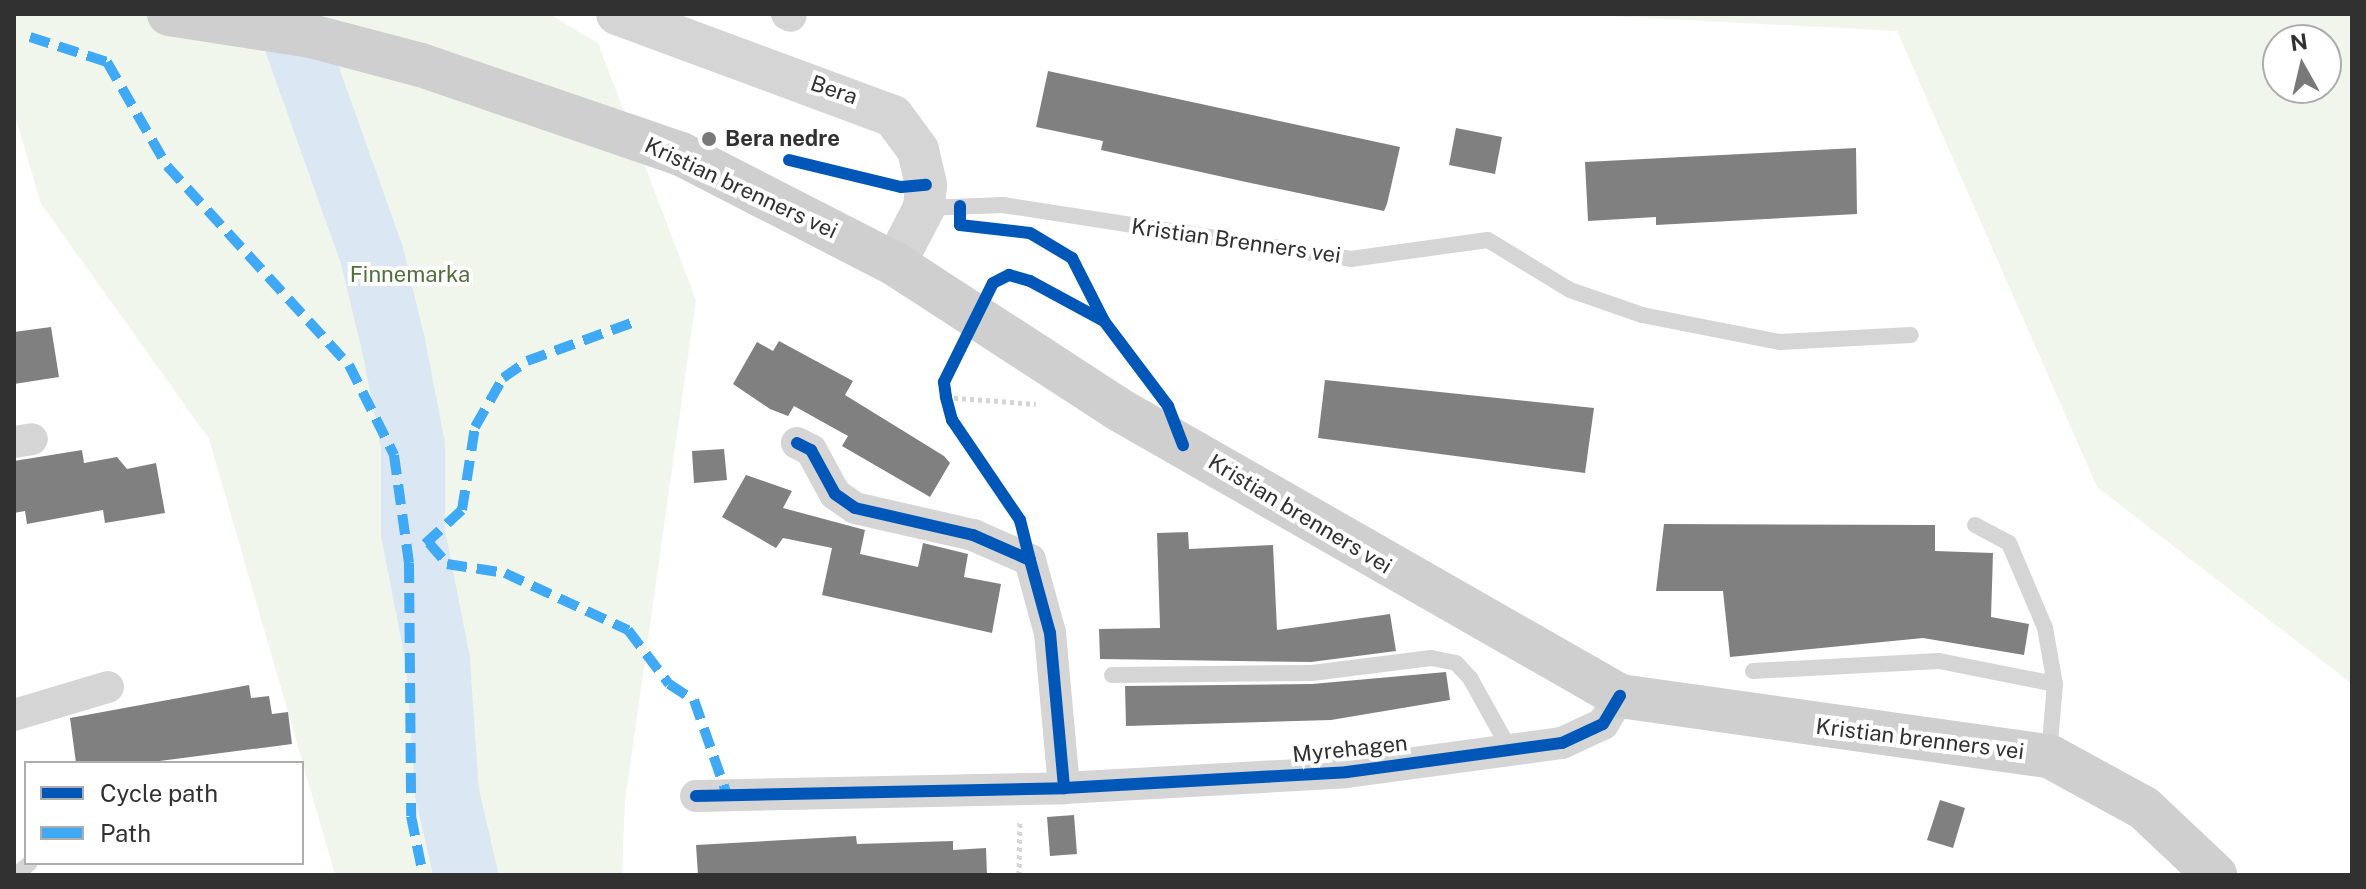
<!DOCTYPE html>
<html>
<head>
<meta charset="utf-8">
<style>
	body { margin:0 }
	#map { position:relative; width:2366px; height:889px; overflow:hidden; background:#fff; font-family:"Public Sans",sans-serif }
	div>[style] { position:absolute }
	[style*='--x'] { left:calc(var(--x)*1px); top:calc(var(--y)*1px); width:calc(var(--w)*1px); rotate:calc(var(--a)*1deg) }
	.green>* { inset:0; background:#f1f6ed }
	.river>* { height:64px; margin:-32px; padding:0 32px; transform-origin:32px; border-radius:32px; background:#dbe8f3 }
	.building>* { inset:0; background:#808080 }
	.path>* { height:5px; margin-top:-2.5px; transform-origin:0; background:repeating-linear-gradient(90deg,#d5d5d5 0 4px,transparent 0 8px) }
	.service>* { height:16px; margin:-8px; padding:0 8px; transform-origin:8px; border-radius:8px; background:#d5d5d5 }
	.minor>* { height:32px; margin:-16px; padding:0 16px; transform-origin:16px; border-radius:16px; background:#d5d5d5 }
	.tertiary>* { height:42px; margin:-21px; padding:0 21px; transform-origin:21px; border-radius:21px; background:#d5d5d5 }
	.secondary>* { height:44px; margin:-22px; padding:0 22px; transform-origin:22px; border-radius:22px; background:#cfcfcf }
	.quiet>* { height:10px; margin-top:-5px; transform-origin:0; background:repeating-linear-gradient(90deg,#3fa9f5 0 20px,transparent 0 30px) }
	.cycleway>* { height:12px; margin:-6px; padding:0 6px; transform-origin:6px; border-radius:6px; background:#0057b8 }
	.dots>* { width:22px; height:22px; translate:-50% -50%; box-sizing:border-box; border:4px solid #fff; border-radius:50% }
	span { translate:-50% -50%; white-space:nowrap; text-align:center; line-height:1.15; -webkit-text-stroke:8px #fff; paint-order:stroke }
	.street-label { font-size:22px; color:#313131 }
	.poi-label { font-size:22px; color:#313131; font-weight:700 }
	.left { translate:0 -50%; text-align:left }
	.park-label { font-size:22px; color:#516f3c }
	.frame { position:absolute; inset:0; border:16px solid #313131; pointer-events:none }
	.legend { position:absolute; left:24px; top:761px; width:280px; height:104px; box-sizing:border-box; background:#fff; border:2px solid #adadad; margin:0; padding:10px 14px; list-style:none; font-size:24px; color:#313131 }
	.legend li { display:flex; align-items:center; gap:16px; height:40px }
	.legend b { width:40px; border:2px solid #adadad }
	.north { position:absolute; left:2262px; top:24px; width:80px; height:80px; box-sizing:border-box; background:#fff; border:2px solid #adadad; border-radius:50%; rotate:352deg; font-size:22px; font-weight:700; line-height:32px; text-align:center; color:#313131 }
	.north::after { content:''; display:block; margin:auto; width:28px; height:36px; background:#797979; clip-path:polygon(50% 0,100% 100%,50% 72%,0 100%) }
</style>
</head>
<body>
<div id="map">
	<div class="green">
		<i style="clip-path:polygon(14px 14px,549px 14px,598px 43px,696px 300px,625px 801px,622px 875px,335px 875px,209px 439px,41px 204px,14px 112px)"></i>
		<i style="clip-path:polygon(evenodd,1572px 14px,2352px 14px,2352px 684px,2097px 487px,1897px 31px,1572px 14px,2278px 40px,2326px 40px,2326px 88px,2278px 88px,2278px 40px)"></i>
	</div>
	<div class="river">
		<i style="--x:286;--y:14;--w:257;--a:70.4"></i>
		<i style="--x:372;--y:256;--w:94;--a:76.4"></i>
		<i style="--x:394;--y:347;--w:101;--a:79.1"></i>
		<i style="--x:413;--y:446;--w:87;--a:90"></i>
		<i style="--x:413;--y:533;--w:130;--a:78.9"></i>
		<i style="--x:438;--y:661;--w:132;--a:86.1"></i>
		<i style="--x:447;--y:793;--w:84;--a:77"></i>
	</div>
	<div class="building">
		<i style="clip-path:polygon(1048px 71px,1400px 147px,1387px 204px,1384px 211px,1246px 182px,1101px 150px,1103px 141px,1036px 127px)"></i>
		<i style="clip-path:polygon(1456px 128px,1502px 137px,1495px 174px,1449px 165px)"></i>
		<i style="clip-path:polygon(1856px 148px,1857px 214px,1656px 225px,1656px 217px,1588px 221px,1585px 162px)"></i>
		<i style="clip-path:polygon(51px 327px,59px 377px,14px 384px,14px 332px)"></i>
		<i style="clip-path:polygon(779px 341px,853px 381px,845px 395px,944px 456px,950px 463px,930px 497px,842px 446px,848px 436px,794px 406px,788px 416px,770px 409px,733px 384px,757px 342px,773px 351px)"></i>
		<i style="clip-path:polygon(1325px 380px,1594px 408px,1585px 473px,1318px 438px)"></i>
		<i style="clip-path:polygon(724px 449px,727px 480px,694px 483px,692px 451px)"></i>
		<i style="clip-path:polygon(82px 450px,84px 463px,117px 457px,127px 469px,156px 463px,165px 513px,105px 523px,103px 510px,27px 524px,25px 511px,14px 513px,14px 461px)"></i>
		<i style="clip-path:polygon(746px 475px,792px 491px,783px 508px,865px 530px,860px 554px,918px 567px,923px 543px,968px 554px,964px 577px,1001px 584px,992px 633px,822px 595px,832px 548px,783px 538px,776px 548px,722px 517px)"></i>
		<i style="clip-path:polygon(1664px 524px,1935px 525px,1935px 551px,1993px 553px,1991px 617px,2029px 624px,2024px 655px,1923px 638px,1730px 657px,1723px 591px,1656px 591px)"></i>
		<i style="clip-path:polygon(1188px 532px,1189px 549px,1273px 545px,1277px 630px,1390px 614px,1396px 651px,1311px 662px,1100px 659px,1099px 629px,1160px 628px,1157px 533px)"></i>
		<i style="clip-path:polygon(1446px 672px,1450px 700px,1331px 720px,1126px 726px,1125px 686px,1312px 684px)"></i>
		<i style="clip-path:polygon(249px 685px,251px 698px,269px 696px,272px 714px,288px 712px,292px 744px,144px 763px,76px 763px,70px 718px)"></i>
		<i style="clip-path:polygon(1940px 800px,1965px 808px,1953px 848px,1927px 840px)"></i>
		<i style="clip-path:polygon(1074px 815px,1077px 854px,1050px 856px,1047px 817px)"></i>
		<i style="clip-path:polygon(856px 836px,857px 844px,953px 841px,953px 850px,986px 848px,987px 875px,698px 875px,696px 845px)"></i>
	</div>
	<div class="path">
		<i style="--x:946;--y:397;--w:90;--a:4.4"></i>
		<i style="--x:1019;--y:875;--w:55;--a:-89"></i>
	</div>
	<div class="service">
		<i style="--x:925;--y:208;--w:78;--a:-2.2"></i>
		<i style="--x:1003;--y:205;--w:352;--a:8.8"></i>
		<i style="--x:1351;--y:259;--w:138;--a:-7.9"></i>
		<i style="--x:1488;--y:240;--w:96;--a:31.4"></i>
		<i style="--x:1570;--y:290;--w:76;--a:19.1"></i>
		<i style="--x:1642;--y:315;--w:141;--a:11.1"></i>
		<i style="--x:1780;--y:342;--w:131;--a:-3.1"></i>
		<i style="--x:1975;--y:525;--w:38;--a:28"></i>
		<i style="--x:2009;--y:543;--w:92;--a:67"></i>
		<i style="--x:2045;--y:628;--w:57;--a:79.9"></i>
		<i style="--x:2055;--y:684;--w:70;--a:94.9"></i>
		<i style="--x:1753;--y:671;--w:186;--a:-3.1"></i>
		<i style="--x:1939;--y:661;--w:118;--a:11.2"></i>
		<i style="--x:1112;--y:675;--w:200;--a:-0.6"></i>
		<i style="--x:1312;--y:673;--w:120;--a:-7.2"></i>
		<i style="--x:1431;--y:658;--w:25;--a:11"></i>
		<i style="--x:1456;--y:663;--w:21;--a:47"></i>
		<i style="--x:1470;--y:678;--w:80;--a:60.9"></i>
		<i style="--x:16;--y:875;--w:18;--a:-41"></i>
	</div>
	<div class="minor">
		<i style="--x:787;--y:14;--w:4;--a:27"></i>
		<i style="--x:14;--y:442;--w:18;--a:-9"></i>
		<i style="--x:797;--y:443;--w:16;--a:27"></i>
		<i style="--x:811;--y:450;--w:50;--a:61.4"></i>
		<i style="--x:835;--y:494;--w:24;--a:35"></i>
		<i style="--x:855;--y:508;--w:121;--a:12.9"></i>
		<i style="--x:973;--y:535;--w:62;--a:23.7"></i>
		<i style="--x:1030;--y:560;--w:76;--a:74.7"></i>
		<i style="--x:1050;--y:633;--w:156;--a:84.8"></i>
		<i style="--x:14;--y:715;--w:98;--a:-16.6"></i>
		<i style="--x:696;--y:796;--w:368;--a:-1.2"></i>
		<i style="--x:1064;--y:788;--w:283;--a:-3.2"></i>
		<i style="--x:1347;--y:772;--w:217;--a:-7.7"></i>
		<i style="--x:1562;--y:743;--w:45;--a:-24.9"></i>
		<i style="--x:1603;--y:724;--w:33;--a:-59"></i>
	</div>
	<div class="tertiary">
		<i style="--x:617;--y:14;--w:294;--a:20.3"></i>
		<i style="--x:893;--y:116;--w:42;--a:53.7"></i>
		<i style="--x:918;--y:150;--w:36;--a:77"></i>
		<i style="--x:926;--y:185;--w:23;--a:95"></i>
		<i style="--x:924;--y:208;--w:63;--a:117.4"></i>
	</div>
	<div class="secondary">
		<i style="--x:169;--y:14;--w:144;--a:8.8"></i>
		<i style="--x:311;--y:36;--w:114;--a:14.8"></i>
		<i style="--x:421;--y:65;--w:275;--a:18.9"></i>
		<i style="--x:681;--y:154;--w:241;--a:27.2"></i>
		<i style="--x:895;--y:264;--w:266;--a:33"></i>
		<i style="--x:1118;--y:409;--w:578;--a:29.76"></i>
		<i style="--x:1620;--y:696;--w:433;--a:8"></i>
		<i style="--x:2049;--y:756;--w:108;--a:28.7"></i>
		<i style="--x:2144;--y:808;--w:98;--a:43.3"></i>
	</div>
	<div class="quiet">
		<i style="--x:30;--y:37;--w:81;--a:18"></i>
		<i style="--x:107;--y:62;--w:120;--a:60"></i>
		<i style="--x:167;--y:166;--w:270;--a:47.6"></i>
		<i style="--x:349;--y:365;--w:101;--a:63.4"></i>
		<i style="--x:394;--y:455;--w:109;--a:82.1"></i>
		<i style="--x:409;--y:563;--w:253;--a:89.5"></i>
		<i style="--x:411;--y:816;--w:60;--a:78.5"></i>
		<i style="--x:429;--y:543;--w:28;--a:49"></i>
		<i style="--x:447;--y:564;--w:59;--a:8.8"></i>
		<i style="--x:505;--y:573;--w:136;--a:24.9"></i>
		<i style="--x:628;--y:630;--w:68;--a:52.8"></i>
		<i style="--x:669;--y:684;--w:30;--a:33"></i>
		<i style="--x:694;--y:700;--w:101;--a:70.8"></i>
		<i style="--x:425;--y:544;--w:50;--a:-42.6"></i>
		<i style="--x:462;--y:510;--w:84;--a:-81.1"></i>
		<i style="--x:475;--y:427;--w:56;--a:-60.3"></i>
		<i style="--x:503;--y:378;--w:29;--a:-35"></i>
		<i style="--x:527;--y:361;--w:117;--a:-20"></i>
	</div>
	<div class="cycleway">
		<i style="--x:789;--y:160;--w:115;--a:13.6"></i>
		<i style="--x:901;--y:187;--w:25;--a:-5"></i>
		<i style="--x:960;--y:206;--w:19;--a:90"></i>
		<i style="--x:960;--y:225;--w:70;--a:6.5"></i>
		<i style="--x:1030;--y:233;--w:49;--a:30.8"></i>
		<i style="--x:1072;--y:258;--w:71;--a:63.1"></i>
		<i style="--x:797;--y:443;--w:16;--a:27"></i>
		<i style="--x:811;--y:450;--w:50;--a:61.4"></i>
		<i style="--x:835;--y:494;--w:24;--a:35"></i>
		<i style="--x:855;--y:508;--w:121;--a:12.9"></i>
		<i style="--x:973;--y:535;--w:62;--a:23.7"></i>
		<i style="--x:1030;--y:560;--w:76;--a:74.7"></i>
		<i style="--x:1050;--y:633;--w:156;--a:84.8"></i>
		<i style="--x:1030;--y:560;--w:41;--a:-104"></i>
		<i style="--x:1020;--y:520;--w:121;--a:-124.2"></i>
		<i style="--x:952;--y:420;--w:24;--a:-105"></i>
		<i style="--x:946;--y:397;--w:15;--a:-98"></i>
		<i style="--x:944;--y:382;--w:110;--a:-63.7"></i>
		<i style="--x:993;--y:283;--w:18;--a:-27"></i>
		<i style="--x:1009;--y:275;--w:22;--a:16"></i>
		<i style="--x:1030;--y:281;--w:84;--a:28.4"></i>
		<i style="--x:1104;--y:321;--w:106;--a:53"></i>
		<i style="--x:1168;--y:406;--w:42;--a:69"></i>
		<i style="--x:696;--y:796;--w:368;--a:-1.2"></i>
		<i style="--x:1064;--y:788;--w:283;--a:-3.2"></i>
		<i style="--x:1347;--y:772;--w:217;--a:-7.7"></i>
		<i style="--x:1562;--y:743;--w:45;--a:-24.9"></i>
		<i style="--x:1603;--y:724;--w:33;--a:-59"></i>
	</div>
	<div class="dots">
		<i style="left:709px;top:139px;background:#797979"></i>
	</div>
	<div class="street-label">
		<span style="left:834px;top:90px;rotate:19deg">Bera</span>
		<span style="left:741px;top:188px;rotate:25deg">Kristian brenners vei</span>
		<span style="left:1236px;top:241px;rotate:8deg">Kristian Brenners vei</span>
		<span style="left:1300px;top:514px;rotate:31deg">Kristian brenners vei</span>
		<span style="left:1920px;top:739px;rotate:7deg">Kristian brenners vei</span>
		<span style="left:1350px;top:749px;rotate:-6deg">Myrehagen</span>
	</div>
	<div class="poi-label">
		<span class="left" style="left:725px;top:139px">Bera nedre</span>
	</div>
	<div class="park-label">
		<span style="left:410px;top:275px">Finnemarka</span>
	</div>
	<div class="frame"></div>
	<ul class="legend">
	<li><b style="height:10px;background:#0057b8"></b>Cycle path</li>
	<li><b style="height:10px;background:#3fa9f5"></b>Path</li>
	</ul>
	<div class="north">N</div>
</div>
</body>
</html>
